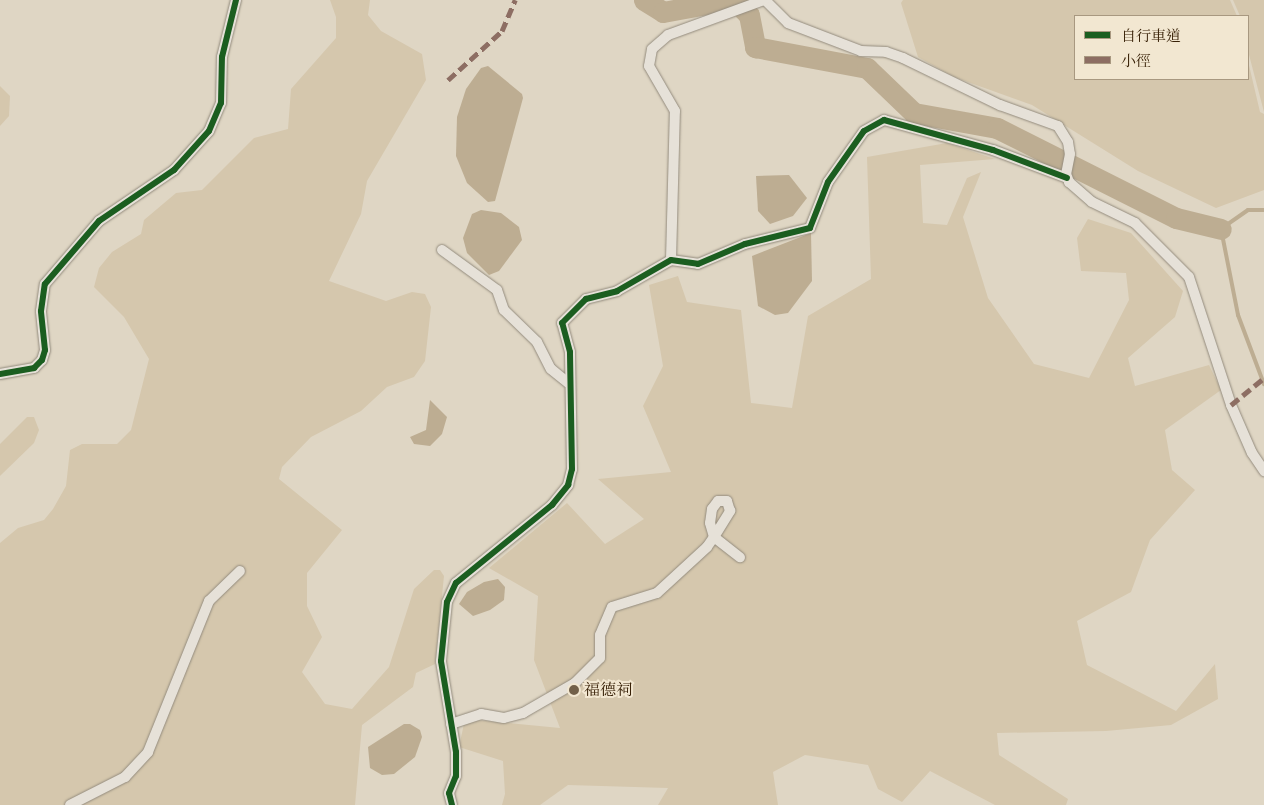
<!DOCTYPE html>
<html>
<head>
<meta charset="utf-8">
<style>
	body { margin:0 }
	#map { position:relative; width:1264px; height:805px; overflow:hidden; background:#dfd6c4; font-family:"Libre Bodoni","Noto Serif TC",serif }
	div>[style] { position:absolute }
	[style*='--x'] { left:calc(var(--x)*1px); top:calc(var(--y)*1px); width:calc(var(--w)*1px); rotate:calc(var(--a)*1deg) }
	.green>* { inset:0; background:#d5c7ad }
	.water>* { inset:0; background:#bdad92 }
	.stream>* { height:4px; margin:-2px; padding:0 2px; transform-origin:2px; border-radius:2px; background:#bdad92 }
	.river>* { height:21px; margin:-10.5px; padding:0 10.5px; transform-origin:10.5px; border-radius:10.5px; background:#bdad92 }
	.roads { filter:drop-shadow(0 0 1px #938b7d) drop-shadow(0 0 1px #938b7d) }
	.minor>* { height:10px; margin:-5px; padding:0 5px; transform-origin:5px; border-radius:5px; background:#e6e1d8 }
	.quiet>* { height:5px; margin-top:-2.5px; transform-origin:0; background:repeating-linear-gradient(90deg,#8d6e63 0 10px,transparent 0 15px) }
	.cycleway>* { height:6px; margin:-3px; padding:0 3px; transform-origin:3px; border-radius:3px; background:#1b5e20 }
	.dots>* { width:14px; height:14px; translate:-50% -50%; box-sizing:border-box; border:2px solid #f2e7d1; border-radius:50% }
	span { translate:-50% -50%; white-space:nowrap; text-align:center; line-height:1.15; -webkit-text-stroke:4px #f2e7d1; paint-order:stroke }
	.poi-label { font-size:16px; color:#382107 }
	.left { translate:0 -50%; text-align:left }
	.legend { position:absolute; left:1074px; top:15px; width:175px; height:65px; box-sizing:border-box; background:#f2e7d1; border:1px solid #a89880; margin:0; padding:6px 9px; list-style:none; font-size:15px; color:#382107 }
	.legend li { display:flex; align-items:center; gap:10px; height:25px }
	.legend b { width:25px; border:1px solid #a89880 }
</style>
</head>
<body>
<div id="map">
	<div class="green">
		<i style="clip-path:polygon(330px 0,370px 0,368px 15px,381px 31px,422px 54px,426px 80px,367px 181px,361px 214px,329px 281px,386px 301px,412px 292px,425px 294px,431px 307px,425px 361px,414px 377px,387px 387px,361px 411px,311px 437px,282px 467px,279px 479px,342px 530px,307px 573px,307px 606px,322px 637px,302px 672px,325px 704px,352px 709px,389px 667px,414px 589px,434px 570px,440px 570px,444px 576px,435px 664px,416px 673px,413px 687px,362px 725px,355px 805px,0 805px,0 543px,18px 528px,44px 520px,53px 509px,66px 486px,70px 450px,82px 444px,117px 444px,131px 430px,149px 359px,124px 317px,94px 287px,99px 268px,112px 252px,141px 234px,144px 220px,176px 193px,202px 190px,254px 138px,288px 129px,291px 89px,336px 38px,336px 17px)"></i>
		<i style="clip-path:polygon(903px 0,1230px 0,1237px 16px,1075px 16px,1075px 79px,1248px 79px,1248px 61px,1260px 112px,1264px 114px,1264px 190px,1216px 208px,1138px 171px,1032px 105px,954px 77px,918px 57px,901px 3px)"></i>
		<i style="clip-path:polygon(1233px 0,1264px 0,1264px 112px,1248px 51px,1248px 16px,1240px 16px)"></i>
		<i style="clip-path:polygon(0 86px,10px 96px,9px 116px,0 126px)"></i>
		<i style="clip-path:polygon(947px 143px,995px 159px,920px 165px,923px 223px,947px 225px,967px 178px,981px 172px,963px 217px,988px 298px,1034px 364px,1089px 378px,1129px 300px,1126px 273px,1081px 271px,1077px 238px,1088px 219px,1131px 233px,1183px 291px,1175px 317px,1128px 358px,1135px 386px,1209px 365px,1221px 390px,1165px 430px,1172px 470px,1195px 490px,1150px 540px,1131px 592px,1077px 621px,1087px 665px,1176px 711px,1215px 664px,1218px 699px,1171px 725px,1106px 731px,997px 733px,999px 755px,1068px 799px,1066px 805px,995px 805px,930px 771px,902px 802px,878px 789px,868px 765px,805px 755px,773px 772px,778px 805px,658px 805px,668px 788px,568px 785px,540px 805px,502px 805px,505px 794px,503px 761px,459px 747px,465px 719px,560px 728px,534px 660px,538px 596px,489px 568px,567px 503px,605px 544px,644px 519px,598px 479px,671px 472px,643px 406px,663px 366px,649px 285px,678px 276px,687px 302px,741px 310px,751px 403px,792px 408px,808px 316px,871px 279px,867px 157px)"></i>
		<i style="clip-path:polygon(27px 417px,34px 417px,39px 430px,34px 443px,0 476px,0 444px)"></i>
	</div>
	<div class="water">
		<i style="clip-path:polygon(488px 66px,522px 94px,523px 98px,495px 201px,488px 202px,467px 183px,456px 156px,457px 117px,466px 89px,481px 68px)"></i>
		<i style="clip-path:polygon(789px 175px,807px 198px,793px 216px,770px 224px,758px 211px,756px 176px)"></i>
		<i style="clip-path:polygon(481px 210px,501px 213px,519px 227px,522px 240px,499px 271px,489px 275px,467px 253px,463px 238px,472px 214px)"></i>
		<i style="clip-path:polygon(811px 233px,812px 281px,788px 313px,775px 315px,758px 306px,752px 256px)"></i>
		<i style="clip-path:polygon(430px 400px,447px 417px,442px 434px,430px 446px,414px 444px,410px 437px,426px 430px)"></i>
		<i style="clip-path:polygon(498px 579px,505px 587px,504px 600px,490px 610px,473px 616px,459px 604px,467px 592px,484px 582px)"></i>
		<i style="clip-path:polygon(404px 724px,410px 724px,420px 730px,422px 737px,415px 757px,394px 774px,382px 775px,370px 768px,368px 747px)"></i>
	</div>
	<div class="stream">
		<i style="--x:1264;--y:210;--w:16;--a:180"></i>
		<i style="--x:1248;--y:210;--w:33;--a:145"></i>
		<i style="--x:1221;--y:229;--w:88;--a:78.8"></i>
		<i style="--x:1238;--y:315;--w:74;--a:69.4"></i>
	</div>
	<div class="river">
		<i style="--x:644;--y:0;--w:22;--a:32"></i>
		<i style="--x:663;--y:12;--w:67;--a:-10.3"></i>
		<i style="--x:734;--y:0;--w:21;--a:45"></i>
		<i style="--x:749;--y:15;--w:33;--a:79"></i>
		<i style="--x:755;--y:47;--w:114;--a:10.6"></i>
		<i style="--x:867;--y:68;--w:65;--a:43.8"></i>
		<i style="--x:914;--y:113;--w:84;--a:10.2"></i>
		<i style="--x:997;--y:128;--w:200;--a:26.7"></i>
		<i style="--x:1176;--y:218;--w:46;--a:13.7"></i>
	</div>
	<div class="roads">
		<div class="minor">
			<i style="--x:765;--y:0;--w:33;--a:45"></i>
			<i style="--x:788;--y:23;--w:78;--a:21"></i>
			<i style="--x:861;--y:51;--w:25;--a:2"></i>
			<i style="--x:886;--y:52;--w:18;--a:19"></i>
			<i style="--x:903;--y:58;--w:108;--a:25.9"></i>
			<i style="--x:1000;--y:105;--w:62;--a:19.9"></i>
			<i style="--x:1058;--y:126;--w:19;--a:58"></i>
			<i style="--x:1068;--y:142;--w:12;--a:81"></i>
			<i style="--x:1070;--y:154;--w:20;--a:101"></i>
			<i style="--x:1066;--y:174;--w:9;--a:69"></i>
			<i style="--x:1069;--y:182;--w:30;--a:41"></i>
			<i style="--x:1092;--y:202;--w:48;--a:26"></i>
			<i style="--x:1135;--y:223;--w:76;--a:45"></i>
			<i style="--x:1189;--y:277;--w:135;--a:71.8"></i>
			<i style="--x:1231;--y:405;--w:52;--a:66.4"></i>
			<i style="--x:1252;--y:453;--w:22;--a:56"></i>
			<i style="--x:442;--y:250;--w:68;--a:36"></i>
			<i style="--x:497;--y:290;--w:21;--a:71"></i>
			<i style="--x:504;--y:310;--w:46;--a:44.1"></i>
			<i style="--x:537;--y:342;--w:30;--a:63"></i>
			<i style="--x:551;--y:369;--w:22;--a:39"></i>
			<i style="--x:671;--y:260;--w:149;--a:-88.5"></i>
			<i style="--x:675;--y:111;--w:52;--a:-120"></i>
			<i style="--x:649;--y:66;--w:17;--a:-80"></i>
			<i style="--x:652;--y:49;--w:21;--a:-41"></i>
			<i style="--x:668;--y:35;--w:102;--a:-20"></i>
			<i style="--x:0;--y:374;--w:35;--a:-10"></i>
			<i style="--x:34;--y:368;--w:11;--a:-45"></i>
			<i style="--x:42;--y:360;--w:10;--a:-73"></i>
			<i style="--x:45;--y:350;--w:39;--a:-96"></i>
			<i style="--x:41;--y:311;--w:27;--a:-82"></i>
			<i style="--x:45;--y:284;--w:83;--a:-49.4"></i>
			<i style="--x:99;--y:221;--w:91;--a:-34.2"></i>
			<i style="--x:174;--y:170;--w:52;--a:-48.1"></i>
			<i style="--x:209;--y:131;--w:30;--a:-67"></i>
			<i style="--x:221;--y:103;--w:46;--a:-88.8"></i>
			<i style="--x:222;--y:57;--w:59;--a:-76.2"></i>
			<i style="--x:451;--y:724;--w:32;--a:-18"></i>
			<i style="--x:481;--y:714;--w:23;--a:10"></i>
			<i style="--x:504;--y:718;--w:20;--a:-15"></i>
			<i style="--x:523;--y:713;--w:60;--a:-30"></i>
			<i style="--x:575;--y:683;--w:35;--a:-45"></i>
			<i style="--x:600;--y:658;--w:23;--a:-90"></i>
			<i style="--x:600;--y:635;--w:30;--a:-67"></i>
			<i style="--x:612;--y:607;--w:47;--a:-17.3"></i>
			<i style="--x:657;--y:593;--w:68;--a:-42.6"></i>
			<i style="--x:707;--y:547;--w:12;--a:-55"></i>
			<i style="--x:714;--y:537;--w:31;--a:-58"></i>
			<i style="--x:730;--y:511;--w:10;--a:-107"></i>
			<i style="--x:727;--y:501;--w:9;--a:180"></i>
			<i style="--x:718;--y:501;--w:10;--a:127"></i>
			<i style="--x:712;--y:509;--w:14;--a:98"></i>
			<i style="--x:710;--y:523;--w:15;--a:74"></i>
			<i style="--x:714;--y:537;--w:33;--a:38"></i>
			<i style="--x:70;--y:805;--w:62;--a:-27"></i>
			<i style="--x:125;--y:777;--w:34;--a:-47"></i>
			<i style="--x:148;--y:752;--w:163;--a:-68"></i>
			<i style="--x:209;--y:601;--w:43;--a:-44.1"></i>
			<i style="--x:452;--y:805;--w:12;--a:-104"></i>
			<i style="--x:449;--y:793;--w:18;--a:-68"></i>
			<i style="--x:456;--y:776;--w:24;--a:-90"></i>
			<i style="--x:456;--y:752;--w:92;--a:-99.4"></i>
			<i style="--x:441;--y:661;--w:59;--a:-84.2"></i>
			<i style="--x:447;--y:602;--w:21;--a:-65"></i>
			<i style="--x:456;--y:583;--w:124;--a:-39.1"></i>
			<i style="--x:552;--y:505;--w:26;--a:-51"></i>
			<i style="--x:568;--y:485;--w:16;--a:-76"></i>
			<i style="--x:572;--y:469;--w:117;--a:-91"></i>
			<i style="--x:570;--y:352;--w:30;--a:-105"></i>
			<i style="--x:562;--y:323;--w:34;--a:-45"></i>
			<i style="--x:586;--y:299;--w:32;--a:-14"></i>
			<i style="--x:617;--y:291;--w:62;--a:-29.9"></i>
			<i style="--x:671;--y:260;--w:27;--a:8"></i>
			<i style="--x:698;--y:264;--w:51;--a:-23.1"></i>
			<i style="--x:745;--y:244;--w:67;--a:-13.8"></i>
			<i style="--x:810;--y:228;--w:49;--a:-68.6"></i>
			<i style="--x:828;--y:182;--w:62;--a:-54.8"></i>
			<i style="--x:864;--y:131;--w:23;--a:-29"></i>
			<i style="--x:884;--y:120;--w:113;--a:15.4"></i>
			<i style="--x:993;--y:150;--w:79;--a:20.7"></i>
		</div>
	</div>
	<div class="quiet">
		<i style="--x:448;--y:80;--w:73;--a:-42.2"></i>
		<i style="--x:502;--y:31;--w:34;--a:-67"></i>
		<i style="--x:1231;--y:405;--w:43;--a:-39.3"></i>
	</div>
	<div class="cycleway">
		<i style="--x:0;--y:374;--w:35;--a:-10"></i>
		<i style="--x:34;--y:368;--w:11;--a:-45"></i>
		<i style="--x:42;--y:360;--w:10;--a:-73"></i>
		<i style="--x:45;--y:350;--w:39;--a:-96"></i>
		<i style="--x:41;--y:311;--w:27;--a:-82"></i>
		<i style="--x:45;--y:284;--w:83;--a:-49.4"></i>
		<i style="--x:99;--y:221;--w:91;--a:-34.2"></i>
		<i style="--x:174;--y:170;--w:52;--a:-48.1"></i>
		<i style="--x:209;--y:131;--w:30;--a:-67"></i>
		<i style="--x:221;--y:103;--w:46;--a:-88.8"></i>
		<i style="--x:222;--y:57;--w:59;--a:-76.2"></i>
		<i style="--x:452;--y:805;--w:12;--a:-104"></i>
		<i style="--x:449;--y:793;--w:18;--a:-68"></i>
		<i style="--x:456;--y:776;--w:24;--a:-90"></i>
		<i style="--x:456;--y:752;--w:92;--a:-99.4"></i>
		<i style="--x:441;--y:661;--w:59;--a:-84.2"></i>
		<i style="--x:447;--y:602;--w:21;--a:-65"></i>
		<i style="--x:456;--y:583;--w:124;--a:-39.1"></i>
		<i style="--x:552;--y:505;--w:26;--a:-51"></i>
		<i style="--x:568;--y:485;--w:16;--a:-76"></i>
		<i style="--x:572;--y:469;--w:117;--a:-91"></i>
		<i style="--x:570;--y:352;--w:30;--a:-105"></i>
		<i style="--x:562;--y:323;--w:34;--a:-45"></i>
		<i style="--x:586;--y:299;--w:32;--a:-14"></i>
		<i style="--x:617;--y:291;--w:62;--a:-29.9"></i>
		<i style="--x:671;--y:260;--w:27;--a:8"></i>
		<i style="--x:698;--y:264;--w:51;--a:-23.1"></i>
		<i style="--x:745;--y:244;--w:67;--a:-13.8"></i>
		<i style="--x:810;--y:228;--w:49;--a:-68.6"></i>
		<i style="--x:828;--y:182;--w:62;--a:-54.8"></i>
		<i style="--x:864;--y:131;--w:23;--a:-29"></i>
		<i style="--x:884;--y:120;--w:113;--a:15.4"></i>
		<i style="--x:993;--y:150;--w:79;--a:20.7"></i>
	</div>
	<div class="dots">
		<i style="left:574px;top:690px;background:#726049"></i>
	</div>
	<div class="poi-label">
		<span class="left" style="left:584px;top:690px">福德祠</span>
	</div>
	<ul class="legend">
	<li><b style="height:6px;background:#1b5e20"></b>自行車道</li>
	<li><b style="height:6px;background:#8d6e63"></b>小徑</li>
	</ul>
</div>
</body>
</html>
